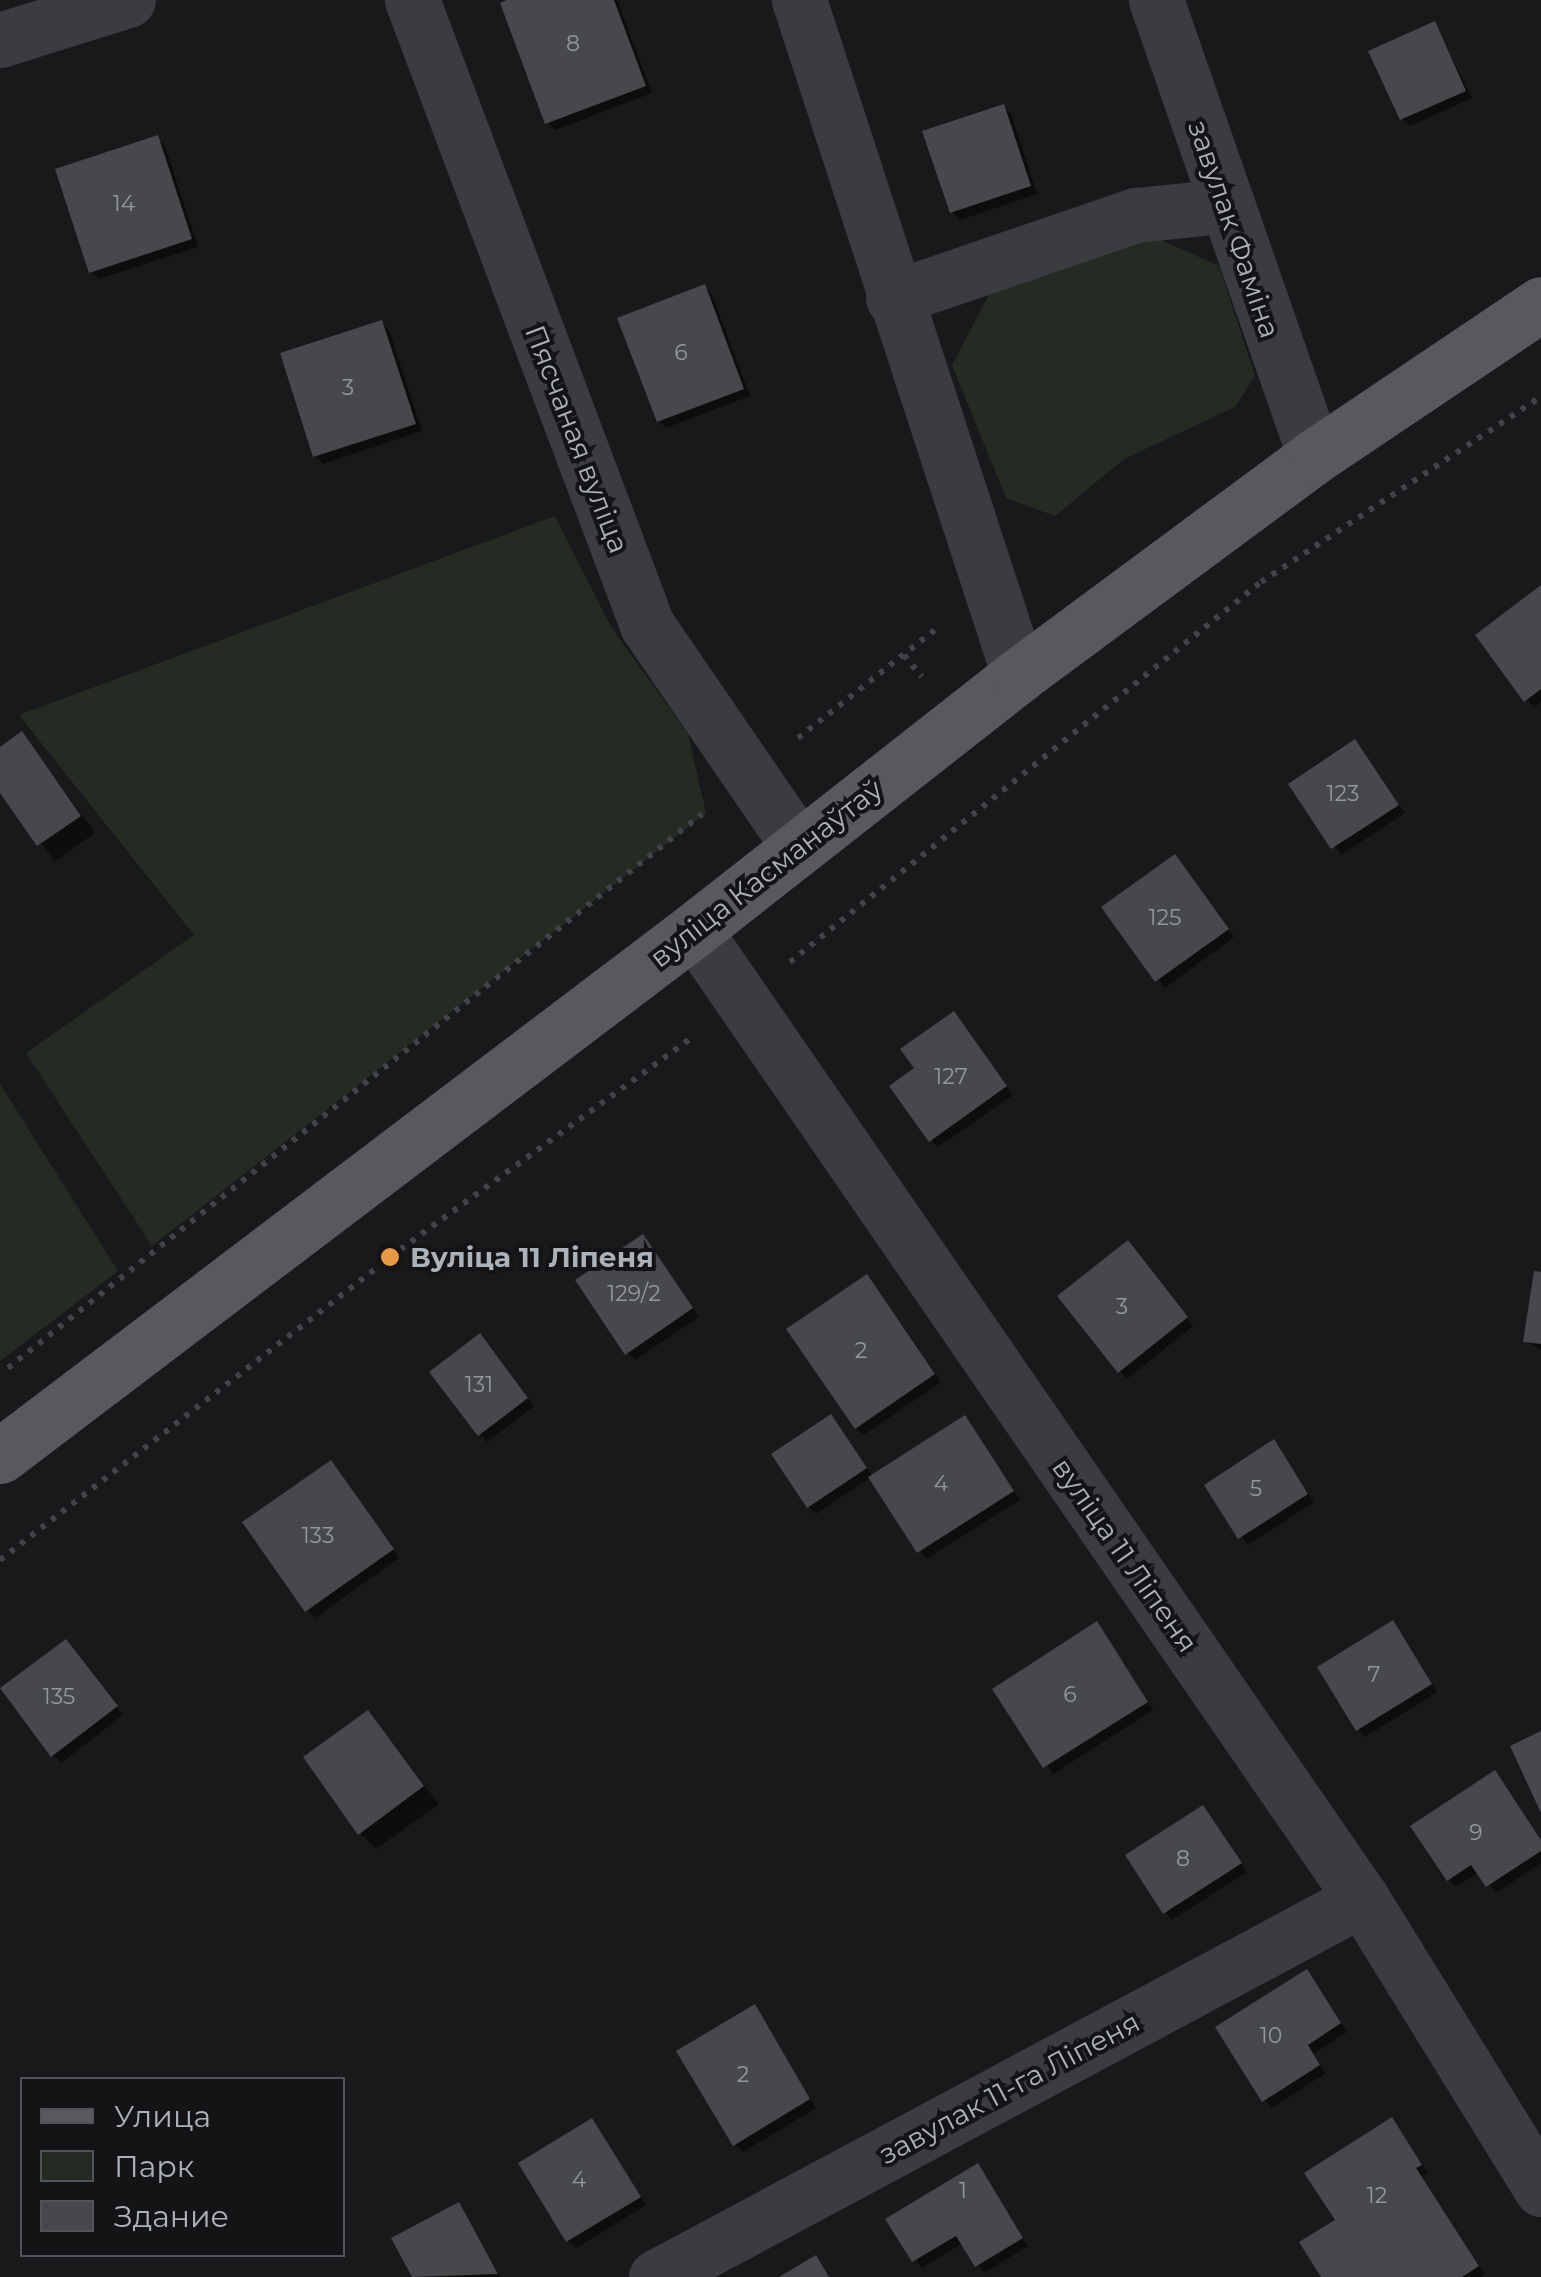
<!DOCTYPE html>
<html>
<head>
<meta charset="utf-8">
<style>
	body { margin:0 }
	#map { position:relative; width:1541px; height:2277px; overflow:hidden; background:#19191b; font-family:Montserrat,sans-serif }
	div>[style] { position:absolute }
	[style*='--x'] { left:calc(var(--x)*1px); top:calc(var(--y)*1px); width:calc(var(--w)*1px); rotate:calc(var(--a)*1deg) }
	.green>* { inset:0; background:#232b23 }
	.shadow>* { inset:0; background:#0007 }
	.building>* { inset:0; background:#46484b }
	.path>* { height:6px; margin-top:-3px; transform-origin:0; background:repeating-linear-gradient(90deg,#404347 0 5px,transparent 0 13px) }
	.minor>* { height:55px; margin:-27.5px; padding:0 27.5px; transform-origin:27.5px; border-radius:27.5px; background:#3a3c40 }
	.major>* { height:55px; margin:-27.5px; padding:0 27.5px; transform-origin:27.5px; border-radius:27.5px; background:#57595f }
	.dots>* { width:28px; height:28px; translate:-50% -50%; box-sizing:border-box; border:5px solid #141416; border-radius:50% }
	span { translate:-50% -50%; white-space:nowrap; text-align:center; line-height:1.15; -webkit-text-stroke:8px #141416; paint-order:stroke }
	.number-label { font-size:22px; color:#92989e }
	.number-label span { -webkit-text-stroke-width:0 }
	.street-label { font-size:28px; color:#acb2ba }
	.poi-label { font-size:28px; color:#acb2ba; font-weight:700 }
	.left { translate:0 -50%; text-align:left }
	.legend { position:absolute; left:20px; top:2077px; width:325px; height:180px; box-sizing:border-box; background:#141416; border:2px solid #515358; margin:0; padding:12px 18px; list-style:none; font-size:30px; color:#acb2ba }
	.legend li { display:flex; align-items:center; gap:20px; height:50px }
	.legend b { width:50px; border:2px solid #515358 }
</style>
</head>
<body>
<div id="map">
	<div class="green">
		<i style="clip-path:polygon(1145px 233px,1219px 266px,1255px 376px,1235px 407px,1124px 459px,1055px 516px,1006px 498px,952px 365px,993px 287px)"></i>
		<i style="clip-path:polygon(555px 516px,611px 627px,688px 734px,706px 813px,152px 1246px,26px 1053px,194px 935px,19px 715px)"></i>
		<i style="clip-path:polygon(0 1084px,118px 1271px,0 1361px)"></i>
	</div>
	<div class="shadow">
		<i style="clip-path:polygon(514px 0,617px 0,652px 93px,555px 130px,547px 122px)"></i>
		<i style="clip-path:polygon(1435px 24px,1472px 98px,1410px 126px,1402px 119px)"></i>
		<i style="clip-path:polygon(1003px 107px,1011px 114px,1037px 194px,960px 220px,952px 212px)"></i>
		<i style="clip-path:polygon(157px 138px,165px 146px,198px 247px,99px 279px,91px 272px)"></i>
		<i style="clip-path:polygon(705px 287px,712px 295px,750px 396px,666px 428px,659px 421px)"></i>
		<i style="clip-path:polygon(381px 322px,389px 330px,422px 431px,323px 464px,315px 456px)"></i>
		<i style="clip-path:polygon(1541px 588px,1541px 702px,1534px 708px,1478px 635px)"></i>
		<i style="clip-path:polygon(22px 734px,95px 833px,55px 861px,0 789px,0 750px)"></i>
		<i style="clip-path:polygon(1355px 742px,1405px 813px,1341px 855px,1291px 784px)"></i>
		<i style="clip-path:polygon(1182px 865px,1234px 937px,1165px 988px,1104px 908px)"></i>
		<i style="clip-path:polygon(961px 1022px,1013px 1095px,938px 1147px,931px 1140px,918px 1069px)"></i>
		<i style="clip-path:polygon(643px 1237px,699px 1317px,635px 1360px,627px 1353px)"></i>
		<i style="clip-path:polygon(1135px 1251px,1193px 1326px,1127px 1379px,1120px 1371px)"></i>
		<i style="clip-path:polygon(1541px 1275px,1541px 1350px,1526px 1341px)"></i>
		<i style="clip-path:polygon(874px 1284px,941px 1382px,864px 1435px,856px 1428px)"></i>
		<i style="clip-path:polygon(487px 1343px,534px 1406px,487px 1442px,480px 1434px)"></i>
		<i style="clip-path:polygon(965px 1418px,1020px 1500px,926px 1559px,871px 1477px,816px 1514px,809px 1507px,838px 1425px,873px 1477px)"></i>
		<i style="clip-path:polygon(1273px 1442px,1314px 1502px,1248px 1545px,1207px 1485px)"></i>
		<i style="clip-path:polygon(338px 1470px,399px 1558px,315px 1618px,307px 1610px)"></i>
		<i style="clip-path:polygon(1400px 1631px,1437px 1692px,1365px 1737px,1358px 1729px)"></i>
		<i style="clip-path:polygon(1104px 1632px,1153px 1710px,1053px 1774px,995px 1689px)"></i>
		<i style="clip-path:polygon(73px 1649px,123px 1715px,61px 1763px,53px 1755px)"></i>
		<i style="clip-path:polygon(368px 1713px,439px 1804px,376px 1849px,360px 1833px)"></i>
		<i style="clip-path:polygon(1502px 1781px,1541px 1840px,1541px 1863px,1496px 1893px,1479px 1872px,1456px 1887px,1449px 1880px)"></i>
		<i style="clip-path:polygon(1210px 1816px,1247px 1872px,1172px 1920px,1165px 1913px)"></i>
		<i style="clip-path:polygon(1306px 1972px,1347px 2032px,1313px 2054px,1326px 2073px,1272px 2108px,1264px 2100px)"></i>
		<i style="clip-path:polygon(754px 2007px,816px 2108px,743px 2152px,735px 2144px)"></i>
		<i style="clip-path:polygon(1391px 2120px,1428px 2173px,1421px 2176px,1485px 2274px,1481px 2277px,1324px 2277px,1338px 2220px)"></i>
		<i style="clip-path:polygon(592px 2121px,646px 2205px,576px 2248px,568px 2240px)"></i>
		<i style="clip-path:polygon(978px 2166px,1028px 2246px,984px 2273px,963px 2243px,922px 2268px,889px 2220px)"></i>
		<i style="clip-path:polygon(459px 2205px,501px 2277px,415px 2277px,395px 2239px)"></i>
	</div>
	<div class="building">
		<i style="clip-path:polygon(507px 0,614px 0,646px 86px,545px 124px,500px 3px)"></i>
		<i style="clip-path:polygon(1435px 21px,1466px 91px,1400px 120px,1368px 51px)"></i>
		<i style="clip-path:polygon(1004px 104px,1031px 186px,950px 213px,922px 131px)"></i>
		<i style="clip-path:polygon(158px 135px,192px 239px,89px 273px,55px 169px)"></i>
		<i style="clip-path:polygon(705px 284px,744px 389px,657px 422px,617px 318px)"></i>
		<i style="clip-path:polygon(382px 320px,416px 424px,313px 457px,280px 353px)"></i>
		<i style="clip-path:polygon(1541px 585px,1541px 689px,1524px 702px,1475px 635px)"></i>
		<i style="clip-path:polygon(22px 731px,81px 816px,37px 846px,0 793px,0 747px)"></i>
		<i style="clip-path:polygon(1355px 739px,1399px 805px,1331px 849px,1288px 784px)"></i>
		<i style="clip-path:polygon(1175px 854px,1229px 929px,1155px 982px,1101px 907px)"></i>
		<i style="clip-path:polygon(954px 1011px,1007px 1086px,929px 1142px,889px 1086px,914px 1068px,900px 1049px)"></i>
		<i style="clip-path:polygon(643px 1234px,693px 1308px,625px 1355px,575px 1280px)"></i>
		<i style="clip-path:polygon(1128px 1240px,1188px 1317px,1118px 1373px,1057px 1296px)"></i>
		<i style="clip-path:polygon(1534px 1271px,1541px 1272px,1541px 1344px,1523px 1342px)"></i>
		<i style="clip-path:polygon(867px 1274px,935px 1374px,855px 1429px,786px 1329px)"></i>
		<i style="clip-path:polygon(480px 1333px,528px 1398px,478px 1436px,429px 1372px)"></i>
		<i style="clip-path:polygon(831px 1414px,867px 1468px,807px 1508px,771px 1454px)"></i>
		<i style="clip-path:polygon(965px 1415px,1014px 1491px,917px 1553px,868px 1477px)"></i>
		<i style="clip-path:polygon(1274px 1439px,1308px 1494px,1238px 1539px,1204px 1485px)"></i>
		<i style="clip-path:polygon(331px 1460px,394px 1549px,305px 1612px,242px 1522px)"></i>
		<i style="clip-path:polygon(1393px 1620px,1432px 1684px,1356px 1731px,1317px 1667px)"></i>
		<i style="clip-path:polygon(1097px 1621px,1148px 1702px,1043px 1768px,992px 1689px)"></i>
		<i style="clip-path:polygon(66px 1639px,118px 1706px,51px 1757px,0 1688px)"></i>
		<i style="clip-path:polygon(368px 1710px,424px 1786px,358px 1835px,303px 1757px)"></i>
		<i style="clip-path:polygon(1541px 1731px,1541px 1813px,1510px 1746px)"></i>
		<i style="clip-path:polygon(1495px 1770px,1541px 1840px,1541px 1851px,1486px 1887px,1471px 1865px,1447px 1881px,1410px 1826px)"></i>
		<i style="clip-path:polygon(1203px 1805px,1242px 1863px,1163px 1914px,1125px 1855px)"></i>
		<i style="clip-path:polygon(1307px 1969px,1341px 2023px,1308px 2045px,1320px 2065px,1262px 2102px,1215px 2027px)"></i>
		<i style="clip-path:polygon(755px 2004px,810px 2099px,733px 2146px,676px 2051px)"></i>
		<i style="clip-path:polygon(1392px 2117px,1422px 2165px,1416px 2168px,1479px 2266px,1462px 2277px,1321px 2277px,1299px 2242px,1335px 2220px,1304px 2173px)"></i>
		<i style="clip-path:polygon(592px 2118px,641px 2197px,566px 2242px,518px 2163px)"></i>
		<i style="clip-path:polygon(978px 2163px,1023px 2238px,975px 2267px,956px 2236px,912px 2262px,885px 2219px)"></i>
		<i style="clip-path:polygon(459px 2202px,498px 2274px,412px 2277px,391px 2238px)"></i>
		<i style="clip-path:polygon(816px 2255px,829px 2277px,779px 2277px)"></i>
	</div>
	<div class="path">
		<i style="--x:904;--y:655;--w:28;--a:51"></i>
		<i style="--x:798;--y:738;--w:182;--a:-38.3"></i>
		<i style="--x:790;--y:962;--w:605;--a:-38.9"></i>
		<i style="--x:1261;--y:582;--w:336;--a:-33.5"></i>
		<i style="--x:8;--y:1368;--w:888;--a:-38.6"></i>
		<i style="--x:0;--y:1560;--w:494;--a:-37.8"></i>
		<i style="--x:390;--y:1257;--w:374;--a:-36"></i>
	</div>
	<div class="minor">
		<i style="--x:412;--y:0;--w:668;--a:69.39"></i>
		<i style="--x:647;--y:625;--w:269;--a:55.6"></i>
		<i style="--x:799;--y:0;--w:710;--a:71.95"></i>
		<i style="--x:1156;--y:0;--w:483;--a:70.8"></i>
		<i style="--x:0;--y:40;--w:134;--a:-17.4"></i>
		<i style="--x:893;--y:298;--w:257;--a:-18.9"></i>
		<i style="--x:1136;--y:215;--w:89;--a:-5.8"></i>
		<i style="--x:694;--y:930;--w:1177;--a:55.42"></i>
		<i style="--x:1362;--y:1899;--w:341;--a:58.3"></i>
		<i style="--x:656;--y:2277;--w:801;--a:-28.17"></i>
	</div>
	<div class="major">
		<i style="--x:0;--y:1456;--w:871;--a:-37.16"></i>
		<i style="--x:694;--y:930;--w:413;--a:-38.1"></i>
		<i style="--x:1019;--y:675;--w:368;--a:-36.5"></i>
		<i style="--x:1315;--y:456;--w:272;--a:-33.9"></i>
	</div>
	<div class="dots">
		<i style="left:390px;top:1257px;background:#e79945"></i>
	</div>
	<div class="number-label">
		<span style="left:573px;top:44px">8</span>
		<span style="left:124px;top:204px">14</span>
		<span style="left:681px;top:353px">6</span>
		<span style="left:348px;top:388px">3</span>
		<span style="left:1343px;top:794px">123</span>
		<span style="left:1165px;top:918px">125</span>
		<span style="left:951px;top:1077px">127</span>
		<span style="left:634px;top:1294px">129/2</span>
		<span style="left:1122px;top:1307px">3</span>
		<span style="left:861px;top:1351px">2</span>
		<span style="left:479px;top:1385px">131</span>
		<span style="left:941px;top:1484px">4</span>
		<span style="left:1256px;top:1489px">5</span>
		<span style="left:318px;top:1536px">133</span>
		<span style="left:1374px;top:1675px">7</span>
		<span style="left:1070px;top:1695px">6</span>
		<span style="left:59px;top:1697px">135</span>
		<span style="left:1476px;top:1833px">9</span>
		<span style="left:1183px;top:1859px">8</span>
		<span style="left:1271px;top:2036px">10</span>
		<span style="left:743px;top:2075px">2</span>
		<span style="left:579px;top:2180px">4</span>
		<span style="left:963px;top:2191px">1</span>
		<span style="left:1377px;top:2196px">12</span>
	</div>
	<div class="street-label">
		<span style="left:1234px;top:229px;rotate:71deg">завулак Фаміна</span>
		<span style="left:577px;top:439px;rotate:69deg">Пясчаная вуліца</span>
		<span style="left:766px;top:873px;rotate:-38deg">вуліца Касманаўтаў</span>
		<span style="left:1125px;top:1555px;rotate:55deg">вуліца 11 Ліпеня</span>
		<span style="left:1009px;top:2088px;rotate:-28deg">завулак 11-га Ліпеня</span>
	</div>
	<div class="poi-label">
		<span class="left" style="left:410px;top:1257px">Вуліца 11 Ліпеня</span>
	</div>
	<ul class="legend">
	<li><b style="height:12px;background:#57595f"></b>Улица</li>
	<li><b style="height:28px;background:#232b23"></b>Парк</li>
	<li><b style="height:28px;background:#46484b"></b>Здание</li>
	</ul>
</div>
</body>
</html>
